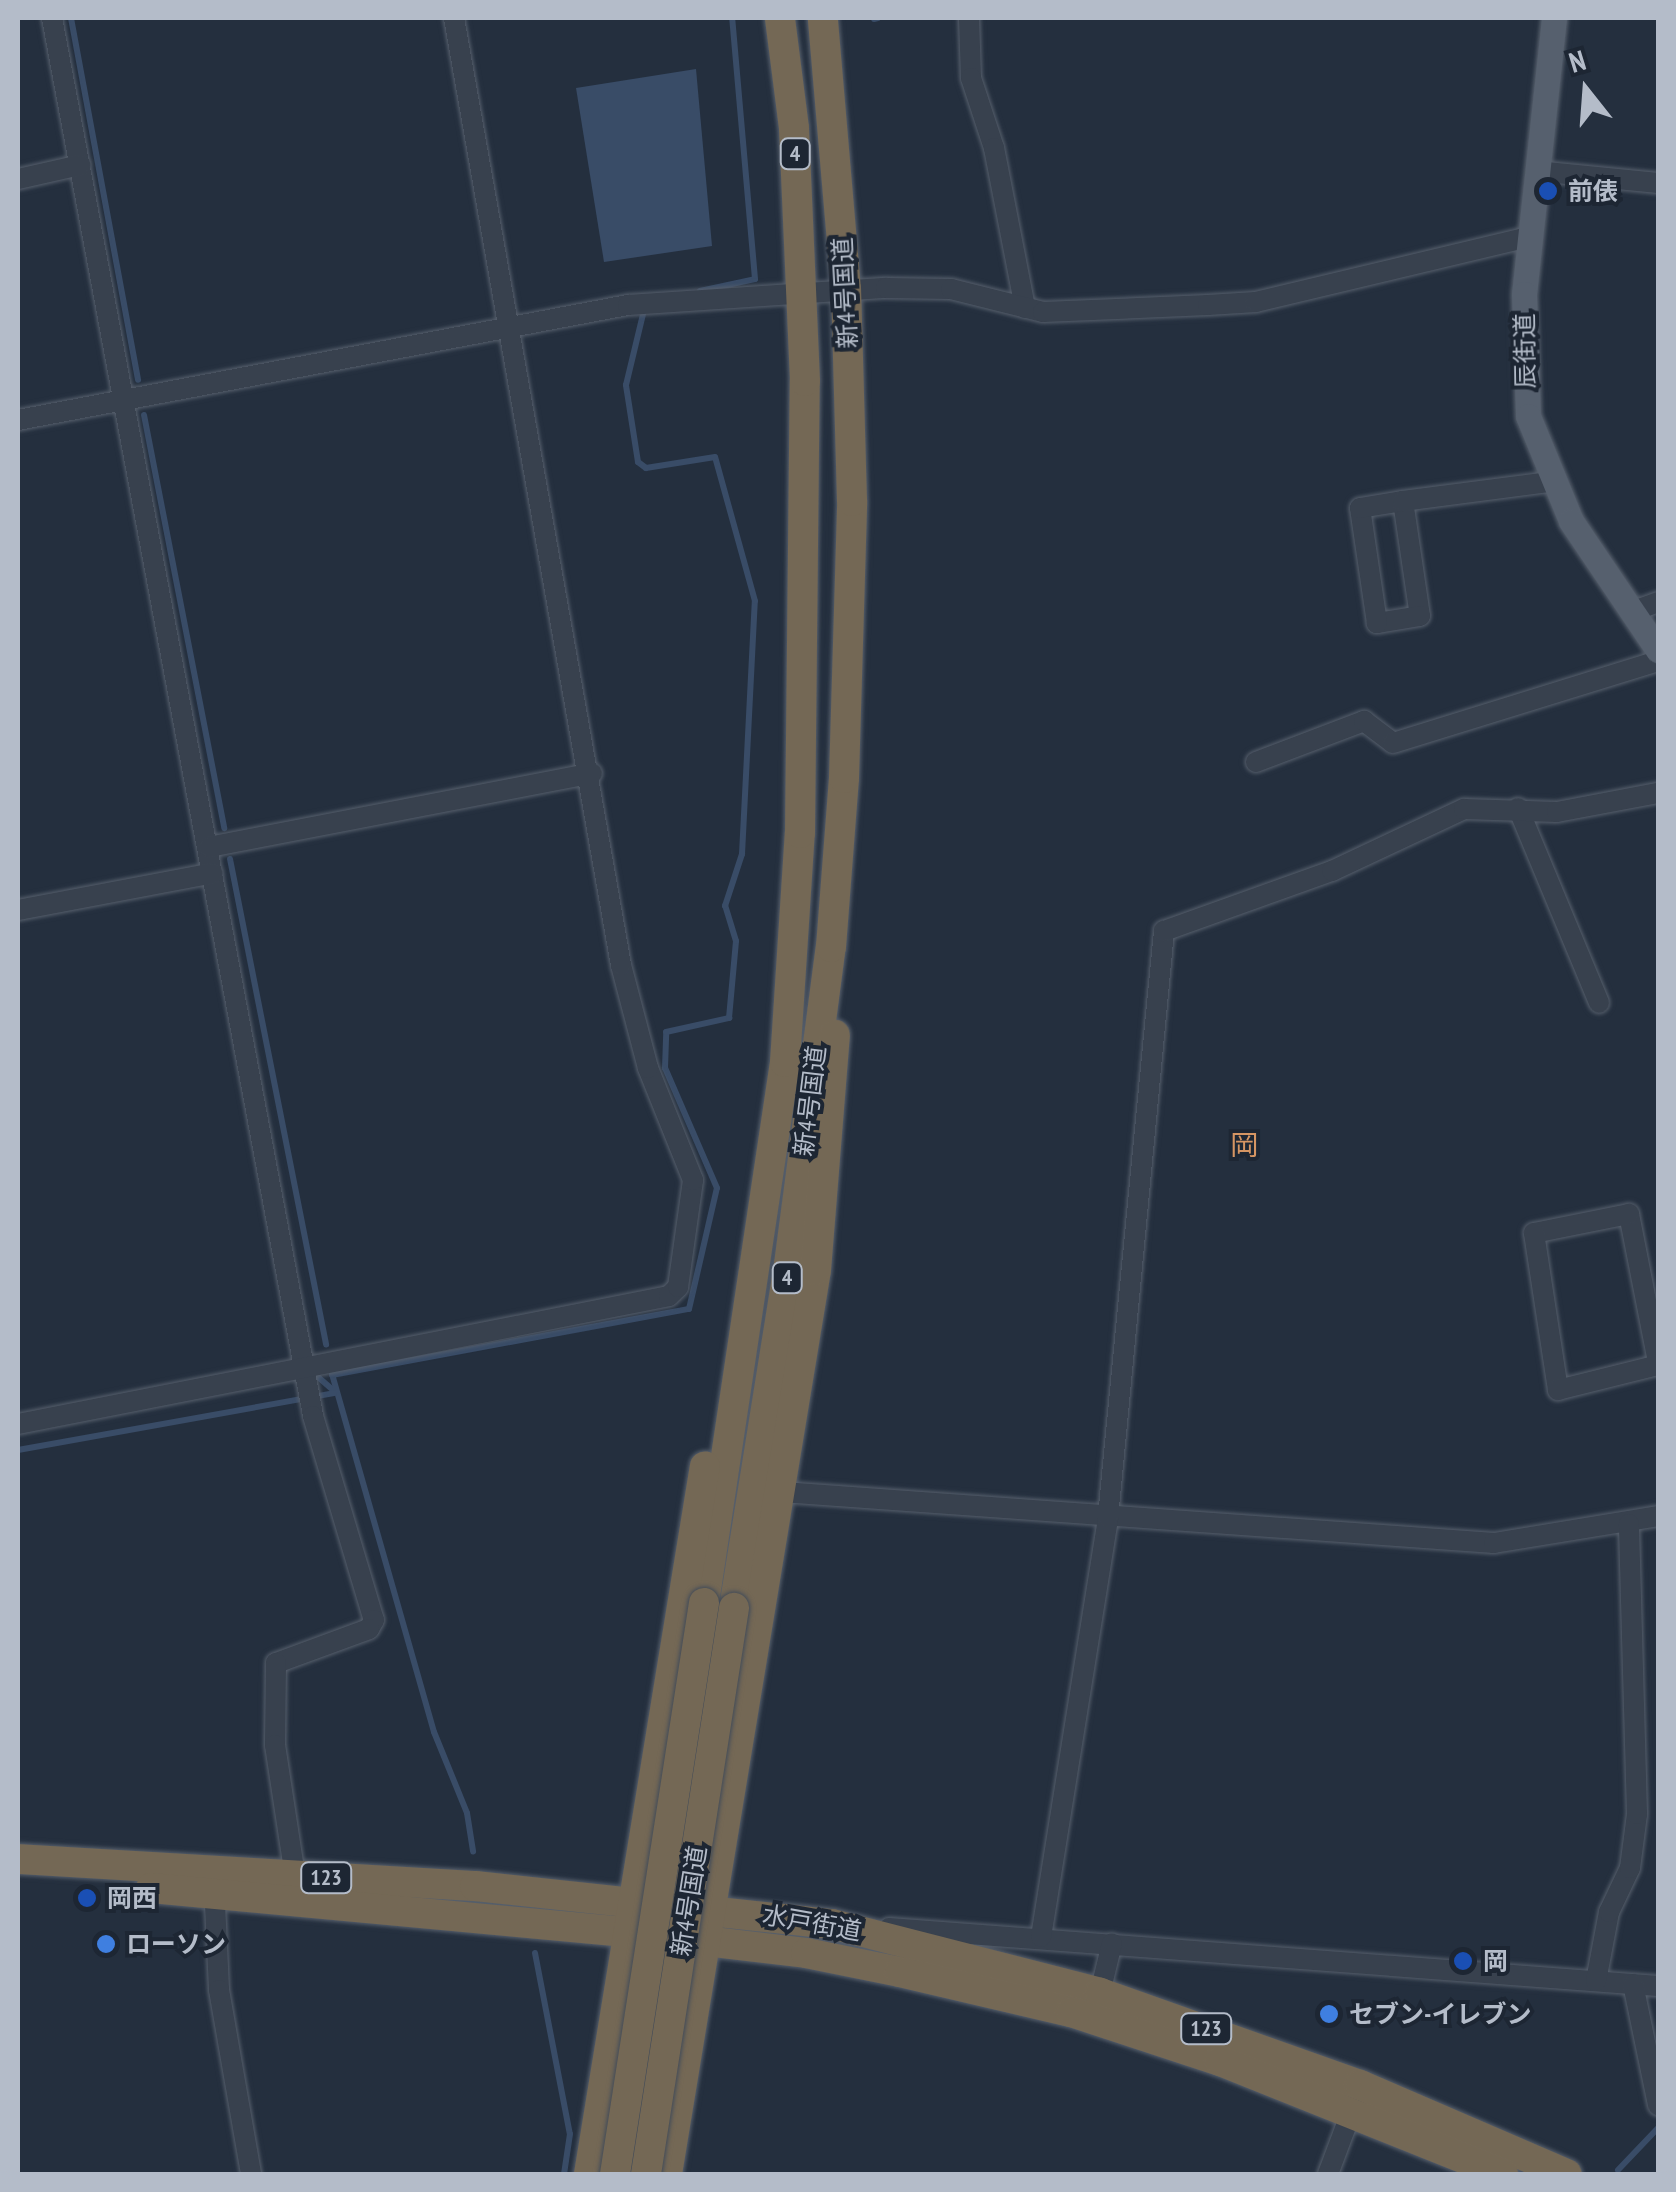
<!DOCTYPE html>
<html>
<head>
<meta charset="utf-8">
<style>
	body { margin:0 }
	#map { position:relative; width:1676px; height:2192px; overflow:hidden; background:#242f3e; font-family:"PT Sans Narrow","Noto Sans JP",sans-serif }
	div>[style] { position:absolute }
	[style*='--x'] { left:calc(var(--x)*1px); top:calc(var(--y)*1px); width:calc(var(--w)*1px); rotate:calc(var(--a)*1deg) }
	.water>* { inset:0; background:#394c67 }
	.stream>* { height:6px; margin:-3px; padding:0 3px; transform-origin:3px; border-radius:3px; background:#394c67 }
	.roads { filter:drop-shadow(0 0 2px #565f6c) drop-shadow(0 0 2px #565f6c) }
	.minor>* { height:20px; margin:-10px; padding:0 10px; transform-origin:10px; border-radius:10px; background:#38414e }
	.major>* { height:25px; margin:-12.5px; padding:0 12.5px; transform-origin:12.5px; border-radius:12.5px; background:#56606e }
	.highway>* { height:30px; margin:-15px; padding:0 15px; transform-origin:15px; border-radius:15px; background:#746855 }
	.bridges { filter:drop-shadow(0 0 2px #434c59) drop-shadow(0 0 2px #434c59) }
	.highway-bridge>* { height:30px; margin:-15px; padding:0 15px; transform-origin:15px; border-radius:15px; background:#746855 }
	.dots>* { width:28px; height:28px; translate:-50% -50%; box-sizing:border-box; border:5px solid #1d2633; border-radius:50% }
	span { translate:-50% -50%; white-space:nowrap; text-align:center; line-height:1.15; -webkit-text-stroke:8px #1d2633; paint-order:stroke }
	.shield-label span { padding:2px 8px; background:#1d2633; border:2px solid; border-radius:8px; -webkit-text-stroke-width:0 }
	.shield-label { font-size:22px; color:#b4bcc9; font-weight:700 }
	.poi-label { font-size:25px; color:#b4bcc9; font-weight:700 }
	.left { translate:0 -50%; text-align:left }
	.street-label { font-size:25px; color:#b4bcc9 }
	.neighbourhood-label { font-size:28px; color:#d59563 }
	.frame { position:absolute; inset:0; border:20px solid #b4bcc9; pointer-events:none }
	.north { position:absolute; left:1536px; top:40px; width:100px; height:100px; -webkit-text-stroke:8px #1d2633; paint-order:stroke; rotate:343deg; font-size:28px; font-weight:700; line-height:40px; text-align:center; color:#b4bcc9 }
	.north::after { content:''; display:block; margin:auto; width:35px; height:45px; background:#b4bcc9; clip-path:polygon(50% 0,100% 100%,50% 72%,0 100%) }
</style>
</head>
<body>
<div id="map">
	<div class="water">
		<i style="clip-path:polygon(696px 69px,712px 246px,604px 262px,576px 88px)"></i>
	</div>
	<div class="stream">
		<i style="--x:71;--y:18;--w:368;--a:79.5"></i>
		<i style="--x:874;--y:19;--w:4;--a:-14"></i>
		<i style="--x:700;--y:291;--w:56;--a:-12.3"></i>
		<i style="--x:755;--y:279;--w:262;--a:-95"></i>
		<i style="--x:144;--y:415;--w:421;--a:79"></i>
		<i style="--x:230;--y:859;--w:495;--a:78.8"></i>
		<i style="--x:310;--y:1370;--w:35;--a:41"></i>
		<i style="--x:332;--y:1374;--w:372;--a:74.1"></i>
		<i style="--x:434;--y:1732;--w:87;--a:67.8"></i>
		<i style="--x:467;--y:1813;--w:39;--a:81"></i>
		<i style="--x:332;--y:1375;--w:363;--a:-10.5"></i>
		<i style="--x:689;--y:1309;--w:124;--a:-77"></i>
		<i style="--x:717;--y:1188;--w:131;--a:-113.4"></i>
		<i style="--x:665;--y:1068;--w:36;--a:-88"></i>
		<i style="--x:666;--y:1032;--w:65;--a:-12.5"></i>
		<i style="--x:729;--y:1018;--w:77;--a:-84.8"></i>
		<i style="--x:736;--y:941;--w:37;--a:-107"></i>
		<i style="--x:725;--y:906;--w:55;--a:-71.9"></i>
		<i style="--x:742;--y:854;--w:253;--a:-87.1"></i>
		<i style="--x:755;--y:601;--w:149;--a:-105.5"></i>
		<i style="--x:715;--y:457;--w:70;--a:170.9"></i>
		<i style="--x:646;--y:468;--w:10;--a:-143"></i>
		<i style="--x:638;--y:462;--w:78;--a:-98.9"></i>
		<i style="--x:626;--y:385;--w:77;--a:-76.5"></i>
		<i style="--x:18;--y:1450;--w:321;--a:-10.2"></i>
		<i style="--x:535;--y:1953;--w:184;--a:79.1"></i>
		<i style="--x:570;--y:2134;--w:40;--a:98.5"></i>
		<i style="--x:1618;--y:2170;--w:58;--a:-46.4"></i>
	</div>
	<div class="roads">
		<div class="minor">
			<i style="--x:52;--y:18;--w:1422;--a:79.42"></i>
			<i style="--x:313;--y:1416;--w:213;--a:73.4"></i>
			<i style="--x:374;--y:1620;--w:10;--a:119"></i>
			<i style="--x:369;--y:1629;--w:99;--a:159.9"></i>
			<i style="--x:276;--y:1663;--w:82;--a:90.7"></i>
			<i style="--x:275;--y:1745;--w:133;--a:81.3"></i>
			<i style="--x:969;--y:18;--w:60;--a:88.1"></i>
			<i style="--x:971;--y:78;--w:74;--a:71.8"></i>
			<i style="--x:994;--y:148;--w:163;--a:79"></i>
			<i style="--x:1536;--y:171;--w:123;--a:5.6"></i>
			<i style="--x:18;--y:179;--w:64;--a:-12.7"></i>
			<i style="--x:18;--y:420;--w:621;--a:-10.68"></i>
			<i style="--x:628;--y:305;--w:259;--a:-3.8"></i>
			<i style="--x:886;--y:288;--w:65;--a:0.9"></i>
			<i style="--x:951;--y:289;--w:95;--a:14"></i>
			<i style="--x:1043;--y:312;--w:165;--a:-2.4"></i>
			<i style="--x:1208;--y:305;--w:48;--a:-3.6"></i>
			<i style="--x:1256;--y:302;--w:281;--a:-13.4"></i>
			<i style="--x:1403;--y:501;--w:116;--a:81.6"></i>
			<i style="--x:1420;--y:616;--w:44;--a:170.8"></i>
			<i style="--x:1377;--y:623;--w:116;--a:-98.4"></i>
			<i style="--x:1360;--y:508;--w:44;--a:-9.2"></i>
			<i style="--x:1403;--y:501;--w:148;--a:-7.4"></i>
			<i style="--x:1631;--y:612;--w:29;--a:-20"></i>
			<i style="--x:1256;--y:762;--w:116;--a:-20.8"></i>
			<i style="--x:1364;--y:721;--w:36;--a:37"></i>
			<i style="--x:1393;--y:743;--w:277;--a:-17.2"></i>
			<i style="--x:1518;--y:808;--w:211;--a:67.4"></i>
			<i style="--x:209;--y:847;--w:390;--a:-10.9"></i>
			<i style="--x:18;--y:910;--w:198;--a:-10.7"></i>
			<i style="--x:1658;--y:1362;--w:151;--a:-101.1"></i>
			<i style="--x:1629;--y:1214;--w:97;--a:168.7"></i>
			<i style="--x:1534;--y:1233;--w:159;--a:81.3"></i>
			<i style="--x:1558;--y:1390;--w:103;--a:-14"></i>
			<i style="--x:18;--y:1424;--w:663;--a:-11.12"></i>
			<i style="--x:669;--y:1296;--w:13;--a:-45"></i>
			<i style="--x:678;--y:1287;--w:108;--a:-82"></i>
			<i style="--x:693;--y:1180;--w:121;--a:-111.9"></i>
			<i style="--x:648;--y:1068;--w:106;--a:-104.7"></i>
			<i style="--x:621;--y:965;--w:962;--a:-100"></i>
			<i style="--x:782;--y:1492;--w:714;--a:4.1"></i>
			<i style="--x:1494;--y:1543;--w:166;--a:-9.3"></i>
			<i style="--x:214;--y:1883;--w:107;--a:87.3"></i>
			<i style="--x:219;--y:1990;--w:187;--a:80.1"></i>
			<i style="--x:889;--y:1928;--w:771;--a:4.31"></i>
			<i style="--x:1041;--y:1937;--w:425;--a:-80.9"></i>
			<i style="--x:1108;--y:1517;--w:589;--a:-84.54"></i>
			<i style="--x:1164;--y:931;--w:178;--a:-19.7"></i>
			<i style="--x:1332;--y:871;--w:146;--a:-25.2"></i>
			<i style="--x:1464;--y:809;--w:93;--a:1.8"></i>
			<i style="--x:1557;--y:812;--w:103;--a:-10.7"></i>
			<i style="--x:1596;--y:1981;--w:70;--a:-79.3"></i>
			<i style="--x:1609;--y:1912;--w:49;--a:-64.5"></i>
			<i style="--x:1630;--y:1868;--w:54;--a:-82.6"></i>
			<i style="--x:1637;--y:1814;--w:290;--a:-91.6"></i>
			<i style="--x:1633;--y:1984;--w:124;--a:78.3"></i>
			<i style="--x:1091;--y:1999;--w:11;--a:-34"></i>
			<i style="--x:1100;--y:1993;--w:51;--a:-76.5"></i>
			<i style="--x:1328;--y:2174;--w:77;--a:-69.4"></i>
		</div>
		<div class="major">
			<i style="--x:1554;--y:18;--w:278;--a:96.2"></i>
			<i style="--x:1524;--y:294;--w:122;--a:88.1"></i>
			<i style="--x:1528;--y:416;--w:113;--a:67.7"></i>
			<i style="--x:1571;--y:521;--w:156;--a:56"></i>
		</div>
		<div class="highway">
			<i style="--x:704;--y:1603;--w:547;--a:-81.48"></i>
			<i style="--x:785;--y:1062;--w:229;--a:-86.3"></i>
			<i style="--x:800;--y:833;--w:452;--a:-89.4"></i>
			<i style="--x:805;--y:381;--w:253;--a:-92.5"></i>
			<i style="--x:794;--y:128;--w:111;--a:-97.3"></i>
			<i style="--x:734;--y:1608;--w:348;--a:-80.9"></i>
			<i style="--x:789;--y:1264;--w:320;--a:-82.5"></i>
			<i style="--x:831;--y:947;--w:169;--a:-85.6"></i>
			<i style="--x:844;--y:778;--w:277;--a:-88.3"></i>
			<i style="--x:852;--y:501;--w:212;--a:-91.6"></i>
			<i style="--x:846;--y:289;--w:272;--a:-94.9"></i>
			<i style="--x:18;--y:1859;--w:458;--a:3.4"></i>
			<i style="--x:475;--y:1886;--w:359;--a:6.1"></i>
			<i style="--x:832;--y:1924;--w:277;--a:14.4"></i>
			<i style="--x:1100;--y:1993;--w:276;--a:19.5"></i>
			<i style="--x:1360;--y:2085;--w:225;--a:23.3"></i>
			<i style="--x:151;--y:1888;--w:479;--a:5.3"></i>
			<i style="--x:628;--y:1932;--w:179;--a:6.7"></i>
			<i style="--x:806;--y:1953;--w:96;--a:11.4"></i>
			<i style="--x:900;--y:1972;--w:176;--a:13.2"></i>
			<i style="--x:1071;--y:2012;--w:157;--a:18.2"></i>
			<i style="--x:1220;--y:2061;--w:305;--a:21.8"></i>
			<i style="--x:589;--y:2174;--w:717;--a:-80.7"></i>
			<i style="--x:667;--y:2174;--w:916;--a:-80.64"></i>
			<i style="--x:816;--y:1270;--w:236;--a:-85.4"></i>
		</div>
	</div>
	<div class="bridges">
		<div class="highway-bridge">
			<i style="--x:615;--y:2174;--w:578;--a:-81.14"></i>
			<i style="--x:646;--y:2174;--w:573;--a:-81.16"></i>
		</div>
	</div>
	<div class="dots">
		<i style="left:1548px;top:191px;background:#1a4fb4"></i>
		<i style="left:87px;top:1898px;background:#1a4fb4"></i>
		<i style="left:106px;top:1944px;background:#3f7fe0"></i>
		<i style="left:1463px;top:1961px;background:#1a4fb4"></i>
		<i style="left:1329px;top:2014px;background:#3f7fe0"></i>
	</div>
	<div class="shield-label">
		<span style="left:795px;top:154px">4</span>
		<span style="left:787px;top:1278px">4</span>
		<span style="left:326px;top:1878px">123</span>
		<span style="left:1206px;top:2029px">123</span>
	</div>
	<div class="poi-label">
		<span class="left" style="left:1568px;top:191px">前俵</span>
		<span class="left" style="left:107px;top:1898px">岡西</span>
		<span class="left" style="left:126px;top:1944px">ローソン</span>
		<span class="left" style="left:1483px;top:1961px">岡</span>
		<span class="left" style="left:1349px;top:2014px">セブン-イレブン</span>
	</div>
	<div class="street-label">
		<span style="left:845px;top:293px;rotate:-93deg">新4号国道</span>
		<span style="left:1525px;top:351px;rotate:-91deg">辰街道</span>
		<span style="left:810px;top:1101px;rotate:-83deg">新4号国道</span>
		<span style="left:689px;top:1901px;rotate:-81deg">新4号国道</span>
		<span style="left:812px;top:1923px;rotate:10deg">水戸街道</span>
	</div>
	<div class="neighbourhood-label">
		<span style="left:1244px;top:1145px">岡</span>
	</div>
	<div class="frame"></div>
	<div class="north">N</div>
</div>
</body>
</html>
